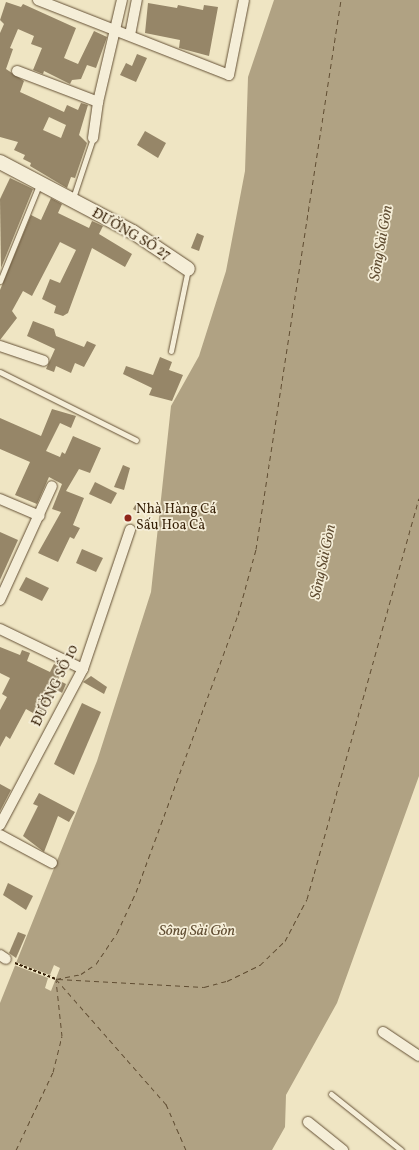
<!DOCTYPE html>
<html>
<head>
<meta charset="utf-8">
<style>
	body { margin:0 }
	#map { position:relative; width:419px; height:1150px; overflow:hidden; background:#efe5c3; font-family:Vollkorn,serif }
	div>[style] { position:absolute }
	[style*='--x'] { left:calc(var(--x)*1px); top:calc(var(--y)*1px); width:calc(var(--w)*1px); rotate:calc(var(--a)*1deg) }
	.water>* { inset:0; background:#b0a283 }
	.pier>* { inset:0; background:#efe5c3 }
	.ferry>* { height:1px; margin-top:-0.5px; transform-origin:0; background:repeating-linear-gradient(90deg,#604d32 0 5px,transparent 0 9px) }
	.building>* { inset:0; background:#968668 }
	.path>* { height:1.5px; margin-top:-0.75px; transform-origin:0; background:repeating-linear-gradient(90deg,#351f06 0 3px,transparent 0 5px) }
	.roads { filter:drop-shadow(0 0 1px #645035) drop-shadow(0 0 1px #645035) }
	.lane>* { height:5px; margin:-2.5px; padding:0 2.5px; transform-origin:2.5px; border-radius:2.5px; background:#f5eed8 }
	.street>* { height:10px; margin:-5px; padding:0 5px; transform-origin:5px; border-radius:5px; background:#f5eed8 }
	.secondary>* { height:14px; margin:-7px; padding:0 7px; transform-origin:7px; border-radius:7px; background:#f5eed8 }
	.dots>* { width:11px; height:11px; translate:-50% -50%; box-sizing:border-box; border:2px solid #f5eed8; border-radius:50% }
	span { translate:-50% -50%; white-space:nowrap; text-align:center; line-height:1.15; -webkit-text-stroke:3.5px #f5eed8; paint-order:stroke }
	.street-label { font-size:14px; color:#351f06 }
	.poi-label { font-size:14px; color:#351f06 }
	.left { translate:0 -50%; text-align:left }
	.water-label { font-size:15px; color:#604d32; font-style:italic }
</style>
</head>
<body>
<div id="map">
	<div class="water">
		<i style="clip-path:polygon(274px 0,419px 0,419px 776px,337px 1003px,286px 1095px,285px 1127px,272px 1150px,0 1150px,0 1003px,97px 761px,151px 592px,171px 406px,199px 356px,226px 271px,245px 171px,248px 77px)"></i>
	</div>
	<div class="pier">
		<i style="clip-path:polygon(16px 962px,50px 975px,54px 965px,60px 968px,51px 991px,45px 988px,48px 978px,14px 965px)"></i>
	</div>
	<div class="ferry">
		<i style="--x:56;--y:979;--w:25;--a:-11"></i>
		<i style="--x:81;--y:974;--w:18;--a:-34"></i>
		<i style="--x:96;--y:964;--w:37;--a:-56"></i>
		<i style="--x:117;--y:933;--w:45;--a:-65.1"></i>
		<i style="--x:136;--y:892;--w:295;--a:-69.8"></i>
		<i style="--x:238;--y:615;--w:68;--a:-74.7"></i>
		<i style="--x:256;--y:549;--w:556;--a:-81.2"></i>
		<i style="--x:56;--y:979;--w:167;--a:48.7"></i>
		<i style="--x:166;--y:1104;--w:50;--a:66.5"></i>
		<i style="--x:58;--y:979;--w:146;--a:3.1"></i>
		<i style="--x:204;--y:987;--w:24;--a:-15"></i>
		<i style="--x:227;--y:981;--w:37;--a:-26"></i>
		<i style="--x:260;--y:965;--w:35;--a:-44"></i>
		<i style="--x:285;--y:941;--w:47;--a:-62.4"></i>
		<i style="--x:307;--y:899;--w:416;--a:-74.4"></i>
		<i style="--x:16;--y:1150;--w:86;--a:-64.6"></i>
		<i style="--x:53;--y:1072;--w:37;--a:-76"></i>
		<i style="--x:62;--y:1036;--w:56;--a:-96.1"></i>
	</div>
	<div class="building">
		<i style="clip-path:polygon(evenodd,6px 2px,21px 7px,23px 4px,76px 28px,64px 58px,78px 64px,94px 31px,107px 37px,96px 68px,87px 65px,81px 79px,72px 80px,70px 84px,44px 71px,43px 74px,33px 70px,42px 48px,31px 44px,34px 36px,18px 29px,10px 48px,13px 49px,6px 69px,24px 81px,20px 92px,64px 112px,67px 105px,78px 110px,81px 103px,88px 105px,79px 135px,87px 143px,75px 178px,71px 177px,67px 188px,30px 166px,31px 163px,23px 159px,25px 155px,14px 150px,18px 142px,0 137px,0 33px,4px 24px,0 20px,6px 2px,49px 117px,66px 125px,61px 138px,43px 130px,49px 117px)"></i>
		<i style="clip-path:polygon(148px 3px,177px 8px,178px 5px,203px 10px,204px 5px,218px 7px,209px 56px,179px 48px,180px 40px,145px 33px)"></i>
		<i style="clip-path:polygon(137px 54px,147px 58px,136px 82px,120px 75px,126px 63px,132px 66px)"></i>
		<i style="clip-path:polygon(145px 131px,166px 143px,158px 158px,137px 145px)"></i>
		<i style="clip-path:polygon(10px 178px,33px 189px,1px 268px,0 199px)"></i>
		<i style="clip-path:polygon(51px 198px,62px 204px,58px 213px,89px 228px,92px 221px,103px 226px,99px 234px,132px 254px,125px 267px,92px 248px,68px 313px,63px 316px,54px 313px,56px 306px,42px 299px,50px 279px,60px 283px,76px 250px,60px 242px,32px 296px,23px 291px,12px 311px,17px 318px,0 340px,0 290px,31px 215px,41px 220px)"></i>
		<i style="clip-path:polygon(197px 233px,204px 236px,199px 251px,191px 248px)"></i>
		<i style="clip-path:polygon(33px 321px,54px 329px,56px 336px,84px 347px,87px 341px,96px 345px,84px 367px,75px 363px,71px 373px,56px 366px,54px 372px,46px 369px,55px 349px,27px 336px)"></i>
		<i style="clip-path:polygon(160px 357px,172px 362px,169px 370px,183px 375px,172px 401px,149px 395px,152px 388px,123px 374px,126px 366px,153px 375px)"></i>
		<i style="clip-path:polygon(52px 409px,76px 416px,71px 428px,60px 423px,46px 451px,60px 457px,62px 452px,65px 454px,73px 436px,101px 448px,90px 473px,79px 469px,66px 491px,84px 498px,73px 525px,80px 528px,74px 539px,70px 537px,58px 562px,38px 553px,61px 512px,52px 509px,62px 484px,49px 477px,37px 504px,15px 495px,30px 462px,0 449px,0 418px,41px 436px)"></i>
		<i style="clip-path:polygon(123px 465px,130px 468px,124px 490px,114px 487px)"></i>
		<i style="clip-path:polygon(95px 482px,117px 493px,111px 504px,89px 494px)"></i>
		<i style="clip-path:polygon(137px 502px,144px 505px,140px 513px,133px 509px)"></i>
		<i style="clip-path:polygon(0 532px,18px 540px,0 580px)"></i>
		<i style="clip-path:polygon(82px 549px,103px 558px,96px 572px,76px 563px)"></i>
		<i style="clip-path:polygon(26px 577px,49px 588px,42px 601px,19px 590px)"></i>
		<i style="clip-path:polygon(0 647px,20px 655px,22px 650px,30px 653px,27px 661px,50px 672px,54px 664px,64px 669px,58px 680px,66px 684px,62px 693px,51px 688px,40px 717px,26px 709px,10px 739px,6px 736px,0 747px,0 710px,7px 697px,2px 694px,10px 678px,0 673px)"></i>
		<i style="clip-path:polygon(91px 676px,107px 687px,104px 694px,83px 682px)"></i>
		<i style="clip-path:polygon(82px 703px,101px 712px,74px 775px,54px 764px)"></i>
		<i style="clip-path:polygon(0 784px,11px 790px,0 811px)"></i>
		<i style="clip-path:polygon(39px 793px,75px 812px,69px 822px,58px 816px,44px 852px,23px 836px,38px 806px,33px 804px)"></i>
		<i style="clip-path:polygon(8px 883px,33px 896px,26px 910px,3px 895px)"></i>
		<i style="clip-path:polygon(18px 932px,26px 935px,16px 958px,9px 953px)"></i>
	</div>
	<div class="path">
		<i style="--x:15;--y:963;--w:44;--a:21.3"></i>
	</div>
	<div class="roads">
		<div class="lane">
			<i style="--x:73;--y:198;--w:63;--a:-71.6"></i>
			<i style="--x:0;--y:281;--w:104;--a:-67.9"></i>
			<i style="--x:171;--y:351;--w:84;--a:-78.3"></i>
			<i style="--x:0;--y:372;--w:152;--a:26.6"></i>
			<i style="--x:331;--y:1094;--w:90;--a:38.7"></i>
		</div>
		<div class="street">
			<i style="--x:38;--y:0;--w:205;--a:21.4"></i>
			<i style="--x:229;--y:75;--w:76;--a:-78.7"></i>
			<i style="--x:130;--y:35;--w:36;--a:-79"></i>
			<i style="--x:17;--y:71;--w:87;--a:20.9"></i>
			<i style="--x:93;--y:138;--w:36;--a:-82"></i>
			<i style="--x:98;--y:102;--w:105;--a:-76.8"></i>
			<i style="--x:0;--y:346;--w:46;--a:18.8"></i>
			<i style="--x:0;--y:499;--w:43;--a:23"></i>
			<i style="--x:0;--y:600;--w:125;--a:-65.5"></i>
			<i style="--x:0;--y:629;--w:92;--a:25.7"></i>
			<i style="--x:0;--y:825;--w:177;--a:-62"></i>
			<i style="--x:83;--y:669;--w:147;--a:-71.3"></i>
			<i style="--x:0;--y:835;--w:59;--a:28.3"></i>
			<i style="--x:0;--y:955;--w:7;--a:34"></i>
			<i style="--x:383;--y:1032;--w:43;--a:33.7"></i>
			<i style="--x:308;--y:1122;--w:45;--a:38.7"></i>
		</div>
		<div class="secondary">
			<i style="--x:0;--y:162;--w:150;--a:27.8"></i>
			<i style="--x:133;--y:232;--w:66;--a:33.9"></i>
		</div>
	</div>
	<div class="dots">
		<i style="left:128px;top:518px;background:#8f2418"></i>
	</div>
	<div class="street-label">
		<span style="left:131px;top:235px;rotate:30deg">ĐƯỜNG SỐ 27</span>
		<span style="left:56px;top:686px;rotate:-64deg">ĐƯỜNG SỐ 10</span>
	</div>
	<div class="poi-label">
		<span class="left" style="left:136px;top:518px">Nhà Hàng Cá<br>Sấu Hoa Cà</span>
	</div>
	<div class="water-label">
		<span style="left:382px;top:243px;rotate:-80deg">Sông Sài Gòn</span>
		<span style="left:324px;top:562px;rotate:-78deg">Sông Sài Gòn</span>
		<span style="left:197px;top:932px">Sông Sài Gòn</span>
	</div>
</div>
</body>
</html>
